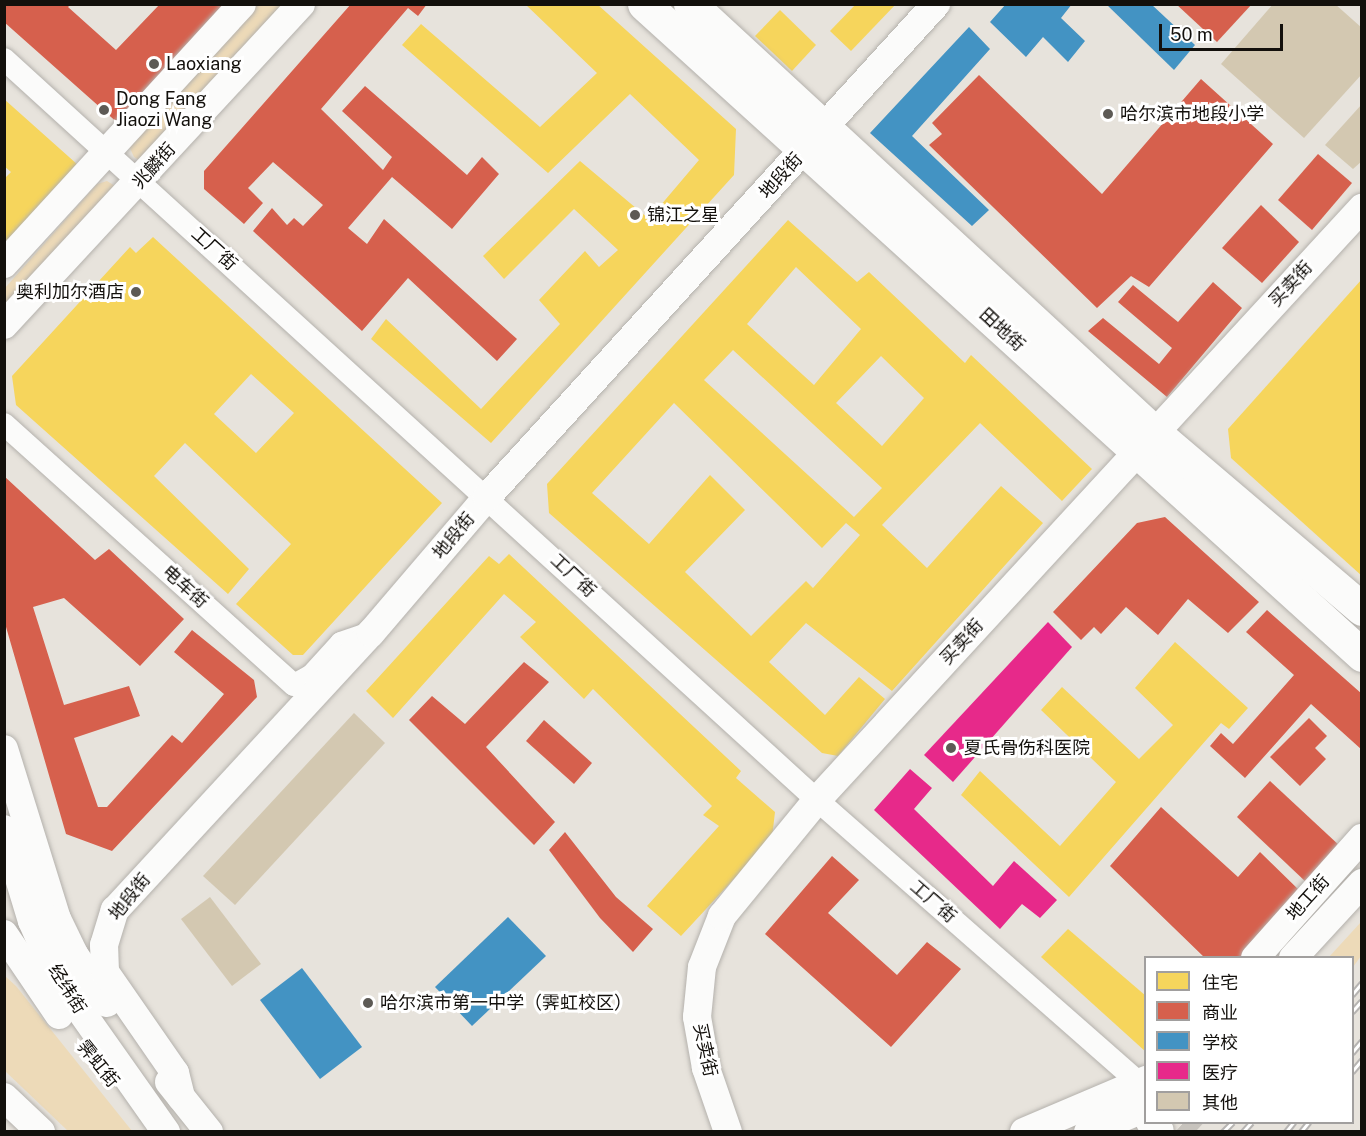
<!DOCTYPE html>
<html>
<head>
<meta charset="utf-8">
<style>
	body { margin:0 }
	#map { position:relative; width:1366px; height:1136px; overflow:hidden; background:#e7e3dc; font-family:"Public Sans","Noto Sans SC",sans-serif }
	div>[style] { position:absolute }
	[style*='--x'] { left:calc(var(--x)*1px); top:calc(var(--y)*1px); width:calc(var(--w)*1px); rotate:calc(var(--a)*1deg) }
	.green>* { inset:0; background:#eddab8 }
	.homes>* { inset:0; background:#f6d55c }
	.shops>* { inset:0; background:#d6604d }
	.schools>* { inset:0; background:#4393c3 }
	.health>* { inset:0; background:#e7298a }
	.building>* { inset:0; background:#d3c8b1 }
	.major-tunnel>* { height:28px; margin-top:-14px; transform-origin:0; background:repeating-linear-gradient(90deg,#c7c3bd 0 28px,transparent 0 42px) }
	.roads { filter:drop-shadow(0 0 2px #b4b1ac) drop-shadow(0 0 2px #b4b1ac) }
	.minor>* { height:22px; margin:-11px; padding:0 11px; transform-origin:11px; border-radius:11px; background:#fbfbfa }
	.major>* { height:28px; margin:-14px; padding:0 14px; transform-origin:14px; border-radius:14px; background:#fbfbfa }
	.highway>* { height:33px; margin:-16.5px; padding:0 16.5px; transform-origin:16.5px; border-radius:16.5px; background:#fbfbfa }
	.rail>* { height:7px; margin-top:-3.5px; transform-origin:0; background:repeating-linear-gradient(90deg,#fff 0 14px,#b6b4b2 0 28px); box-sizing:border-box; border-block:2px solid #b6b4b2 }
	.dots>* { width:16px; height:16px; translate:-50% -50%; box-sizing:border-box; border:3px solid #fff; border-radius:50% }
	span { translate:-50% -50%; white-space:nowrap; text-align:center; line-height:1.15; -webkit-text-stroke:6px #fff; paint-order:stroke }
	.poi-label { font-size:18px; color:#13100c }
	.left { translate:0 -50%; text-align:left }
	.right { translate:-100% -50%; text-align:right }
	.street-label { font-size:18px; color:#13100c }
	.frame { position:absolute; inset:0; border:6px solid #13100c; pointer-events:none }
	.legend { position:absolute; left:1144px; top:956px; width:210px; height:168px; box-sizing:border-box; background:#fff; border:2px solid #a19f9e; margin:0; padding:8px 10px; list-style:none; font-size:18px; color:#13100c }
	.legend li { display:flex; align-items:center; gap:12px; height:30px }
	.legend b { width:30px; border:2px solid #a19f9e }
	.scale { position:absolute; left:1159px; top:24px; width:124px; height:27px; box-sizing:border-box; border:3px solid #13100c; border-top:0; padding-left:8px; font-size:18px; line-height:21px; white-space:nowrap; color:#13100c; -webkit-text-stroke:4px #fff; paint-order:stroke }
</style>
</head>
<body>
<div id="map">
	<div class="green">
		<i style="clip-path:polygon(251px 5px,290px 5px,139px 160px,134px 157px,128px 144px)"></i>
		<i style="clip-path:polygon(107px 181px,115px 186px,5px 316px,5px 288px,97px 184px)"></i>
		<i style="clip-path:polygon(1361px 922px,1361px 956px,1353px 967px,1352px 958px,1329px 957px)"></i>
		<i style="clip-path:polygon(5px 976px,16px 986px,132px 1131px,68px 1131px,5px 1071px)"></i>
	</div>
	<div class="homes">
		<i style="clip-path:polygon(525px 4px,597px 4px,736px 129px,734px 175px,491px 443px,371px 339px,386px 319px,481px 409px,560px 324px,539px 300px,585px 251px,599px 267px,618px 250px,574px 209px,504px 279px,483px 256px,580px 161px,649px 219px,699px 160px,630px 94px,548px 173px,402px 45px,421px 24px,540px 127px,597px 73px)"></i>
		<i style="clip-path:polygon(856px 4px,896px 4px,851px 51px,830px 31px)"></i>
		<i style="clip-path:polygon(780px 10px,816px 45px,792px 71px,755px 36px)"></i>
		<i style="clip-path:polygon(4px 99px,78px 165px,4px 251px,4px 179px,11px 172px,4px 166px)"></i>
		<i style="clip-path:polygon(evenodd,788px 220px,857px 282px,869px 272px,965px 363px,971px 355px,1092px 469px,1062px 501px,980px 423px,882px 525px,927px 568px,1001px 486px,1043px 523px,892px 691px,806px 623px,769px 662px,825px 715px,859px 677px,885px 699px,838px 756px,822px 753px,549px 513px,547px 484px,788px 220px,796px 267px,861px 329px,814px 385px,747px 324px,796px 267px,788px 220px,733px 350px,882px 488px,854px 517px,704px 380px,733px 350px,788px 220px,881px 356px,924px 398px,882px 446px,836px 403px,881px 356px,788px 220px,674px 403px,822px 548px,846px 523px,860px 535px,813px 588px,806px 581px,751px 636px,685px 572px,745px 510px,710px 475px,649px 544px,592px 493px,674px 403px)"></i>
		<i style="clip-path:polygon(evenodd,153px 237px,442px 503px,303px 655px,293px 655px,236px 604px,291px 544px,185px 443px,154px 476px,249px 569px,228px 594px,16px 405px,12px 376px,130px 247px,136px 253px,153px 237px,251px 374px,294px 413px,256px 453px,214px 414px,251px 374px)"></i>
		<i style="clip-path:polygon(1362px 279px,1362px 576px,1231px 458px,1228px 429px)"></i>
		<i style="clip-path:polygon(509px 554px,741px 771px,736px 778px,775px 812px,772px 838px,681px 936px,647px 906px,719px 826px,703px 815px,712px 806px,593px 689px,584px 699px,520px 637px,536px 622px,504px 594px,393px 718px,366px 691px,489px 556px,499px 564px)"></i>
		<i style="clip-path:polygon(1175px 642px,1248px 708px,1229px 729px,1221px 723px,1069px 897px,961px 795px,980px 771px,1060px 846px,1116px 782px,1041px 710px,1062px 687px,1139px 759px,1173px 725px,1135px 688px)"></i>
		<i style="clip-path:polygon(1068px 929px,1146px 996px,1146px 1052px,1041px 957px)"></i>
	</div>
	<div class="shops">
		<i style="clip-path:polygon(4px 4px,71px 4px,68px 7px,116px 50px,160px 4px,234px 4px,120px 125px,4px 22px)"></i>
		<i style="clip-path:polygon(351px 4px,427px 4px,418px 16px,408px 8px,321px 109px,383px 170px,392px 157px,342px 111px,365px 86px,467px 175px,482px 157px,499px 174px,452px 229px,392px 177px,348px 228px,367px 244px,384px 219px,517px 339px,497px 361px,408px 278px,362px 331px,253px 231px,272px 208px,287px 225px,294px 218px,303px 226px,323px 205px,273px 162px,248px 188px,263px 203px,244px 224px,204px 189px,204px 171px)"></i>
		<i style="clip-path:polygon(1176px 4px,1252px 4px,1217px 42px)"></i>
		<i style="clip-path:polygon(979px 75px,1102px 194px,1201px 79px,1273px 144px,1149px 287px,1131px 276px,1097px 308px,929px 145px,942px 134px,932px 123px)"></i>
		<i style="clip-path:polygon(1318px 154px,1352px 183px,1312px 230px,1278px 200px)"></i>
		<i style="clip-path:polygon(1261px 205px,1299px 242px,1262px 283px,1222px 248px)"></i>
		<i style="clip-path:polygon(1213px 282px,1242px 308px,1167px 397px,1088px 331px,1103px 318px,1159px 364px,1172px 348px,1118px 302px,1133px 285px,1178px 322px)"></i>
		<i style="clip-path:polygon(4px 476px,95px 560px,109px 549px,184px 619px,140px 666px,64px 598px,33px 607px,64px 705px,129px 686px,140px 716px,74px 738px,98px 807px,107px 807px,172px 735px,182px 743px,224px 694px,174px 652px,192px 630px,254px 680px,257px 697px,112px 851px,66px 834px,4px 620px)"></i>
		<i style="clip-path:polygon(1165px 517px,1259px 602px,1228px 633px,1188px 599px,1158px 635px,1126px 607px,1101px 634px,1094px 627px,1081px 640px,1053px 612px,1137px 523px)"></i>
		<i style="clip-path:polygon(1267px 610px,1362px 694px,1362px 750px,1311px 704px,1245px 778px,1210px 746px,1221px 733px,1233px 744px,1294px 675px,1246px 632px)"></i>
		<i style="clip-path:polygon(524px 662px,549px 682px,486px 747px,555px 822px,534px 845px,409px 720px,432px 696px,465px 724px)"></i>
		<i style="clip-path:polygon(1309px 718px,1327px 736px,1315px 748px,1326px 759px,1300px 786px,1270px 757px)"></i>
		<i style="clip-path:polygon(544px 720px,592px 763px,574px 784px,526px 741px)"></i>
		<i style="clip-path:polygon(1270px 781px,1341px 847px,1307px 883px,1237px 817px)"></i>
		<i style="clip-path:polygon(1161px 807px,1238px 877px,1260px 852px,1302px 893px,1245px 958px,1205px 958px,1110px 866px)"></i>
		<i style="clip-path:polygon(565px 832px,616px 897px,653px 929px,633px 952px,600px 918px,549px 850px)"></i>
		<i style="clip-path:polygon(832px 856px,859px 880px,828px 913px,897px 975px,927px 942px,961px 969px,891px 1047px,765px 934px)"></i>
	</div>
	<div class="schools">
		<i style="clip-path:polygon(1006px 4px,1072px 4px,1061px 18px,1085px 41px,1068px 62px,1043px 37px,1026px 57px,990px 22px)"></i>
		<i style="clip-path:polygon(1106px 4px,1151px 4px,1195px 45px,1174px 70px)"></i>
		<i style="clip-path:polygon(969px 27px,990px 49px,912px 136px,989px 210px,972px 226px,870px 133px)"></i>
		<i style="clip-path:polygon(508px 917px,546px 956px,472px 1026px,435px 987px)"></i>
		<i style="clip-path:polygon(302px 968px,362px 1047px,320px 1079px,260px 1000px)"></i>
	</div>
	<div class="health">
		<i style="clip-path:polygon(1048px 622px,1072px 647px,953px 782px,924px 755px)"></i>
		<i style="clip-path:polygon(910px 769px,932px 788px,914px 809px,993px 886px,1014px 861px,1057px 900px,1040px 918px,1022px 904px,1000px 929px,874px 810px)"></i>
	</div>
	<div class="building">
		<i style="clip-path:polygon(1273px 4px,1335px 4px,1362px 28px,1362px 74px,1304px 138px,1221px 64px)"></i>
		<i style="clip-path:polygon(1362px 104px,1362px 161px,1353px 169px,1325px 145px)"></i>
		<i style="clip-path:polygon(354px 713px,385px 743px,235px 905px,203px 876px)"></i>
		<i style="clip-path:polygon(210px 897px,261px 964px,232px 986px,181px 919px)"></i>
	</div>
	<div class="major-tunnel">
		<i style="--x:1184;--y:1122;--w:15;--a:42"></i>
	</div>
	<div class="roads">
		<div class="minor">
			<i style="--x:4;--y:59;--w:1100;--a:42.35"></i>
			<i style="--x:817;--y:800;--w:438;--a:41.3"></i>
			<i style="--x:4;--y:424;--w:390;--a:42"></i>
			<i style="--x:294;--y:685;--w:21;--a:-29"></i>
			<i style="--x:312;--y:675;--w:43;--a:-47.8"></i>
			<i style="--x:341;--y:643;--w:31;--a:-19"></i>
		</div>
		<div class="major">
			<i style="--x:4;--y:264;--w:352;--a:-47.5"></i>
			<i style="--x:4;--y:325;--w:437;--a:-47.2"></i>
			<i style="--x:4;--y:749;--w:178;--a:72.7"></i>
			<i style="--x:57;--y:919;--w:39;--a:64"></i>
			<i style="--x:74;--y:954;--w:59;--a:56"></i>
			<i style="--x:4;--y:829;--w:96;--a:73.1"></i>
			<i style="--x:32;--y:921;--w:60;--a:66.4"></i>
			<i style="--x:56;--y:976;--w:191;--a:54.8"></i>
			<i style="--x:4;--y:934;--w:98;--a:55.8"></i>
			<i style="--x:1255;--y:958;--w:161;--a:-48.3"></i>
			<i style="--x:1293;--y:958;--w:102;--a:-47.4"></i>
			<i style="--x:169;--y:1082;--w:64;--a:51.3"></i>
			<i style="--x:4;--y:1097;--w:51;--a:43.4"></i>
			<i style="--x:181;--y:1097;--w:25;--a:-104"></i>
			<i style="--x:175;--y:1073;--w:123;--a:-124.7"></i>
			<i style="--x:105;--y:972;--w:27;--a:-92"></i>
			<i style="--x:104;--y:945;--w:37;--a:-73"></i>
			<i style="--x:115;--y:910;--w:377;--a:-47.3"></i>
			<i style="--x:371;--y:633;--w:179;--a:-49.5"></i>
			<i style="--x:487;--y:497;--w:667;--a:-47.67"></i>
			<i style="--x:1150;--y:1122;--w:13;--a:42"></i>
			<i style="--x:728;--y:1132;--w:68;--a:-109"></i>
			<i style="--x:706;--y:1068;--w:52;--a:-100"></i>
			<i style="--x:697;--y:1017;--w:50;--a:-84.3"></i>
			<i style="--x:702;--y:967;--w:55;--a:-68.6"></i>
			<i style="--x:722;--y:916;--w:150;--a:-50.7"></i>
			<i style="--x:817;--y:800;--w:805;--a:-47.37"></i>
			<i style="--x:1024;--y:1132;--w:133;--a:-23.1"></i>
			<i style="--x:1088;--y:1132;--w:63;--a:-22.5"></i>
		</div>
		<div class="highway">
			<i style="--x:644;--y:4;--w:969;--a:42.2"></i>
			<i style="--x:690;--y:4;--w:631;--a:42.69"></i>
			<i style="--x:1154;--y:432;--w:273;--a:40.4"></i>
		</div>
	</div>
	<div class="rail">
		<i style="--x:1352;--y:995;--w:16;--a:-50"></i>
		<i style="--x:1352;--y:1012;--w:15;--a:-48"></i>
		<i style="--x:1352;--y:1053;--w:16;--a:-50"></i>
		<i style="--x:1352;--y:1072;--w:16;--a:-50"></i>
		<i style="--x:1223;--y:1132;--w:14;--a:-45"></i>
		<i style="--x:1243;--y:1132;--w:13;--a:-48"></i>
		<i style="--x:1286;--y:1132;--w:13;--a:-51"></i>
		<i style="--x:1301;--y:1132;--w:13;--a:-51"></i>
	</div>
	<div class="dots">
		<i style="left:154px;top:64px;background:#5d5a55"></i>
		<i style="left:104px;top:110px;background:#5d5a55"></i>
		<i style="left:1108px;top:114px;background:#5d5a55"></i>
		<i style="left:635px;top:215px;background:#5d5a55"></i>
		<i style="left:136px;top:292px;background:#5d5a55"></i>
		<i style="left:951px;top:748px;background:#5d5a55"></i>
		<i style="left:368px;top:1003px;background:#5d5a55"></i>
	</div>
	<div class="poi-label">
		<span class="left" style="left:166px;top:64px">Laoxiang</span>
		<span class="left" style="left:116px;top:110px">Dong Fang<br>Jiaozi Wang</span>
		<span class="left" style="left:1120px;top:114px">哈尔滨市地段小学</span>
		<span class="left" style="left:647px;top:215px">锦江之星</span>
		<span class="right" style="left:124px;top:292px">奥利加尔酒店</span>
		<span class="left" style="left:964px;top:748px">夏氏骨伤科医院</span>
		<span class="left" style="left:380px;top:1003px">哈尔滨市第一中学（霁虹校区）</span>
	</div>
	<div class="street-label">
		<span style="left:154px;top:166px;rotate:-48deg">兆麟街</span>
		<span style="left:781px;top:176px;rotate:-48deg">地段街</span>
		<span style="left:214px;top:249px;rotate:42deg">工厂街</span>
		<span style="left:1291px;top:284px;rotate:-47deg">买卖街</span>
		<span style="left:1002px;top:330px;rotate:43deg">田地街</span>
		<span style="left:454px;top:536px;rotate:-50deg">地段街</span>
		<span style="left:573px;top:576px;rotate:43deg">工厂街</span>
		<span style="left:185px;top:587px;rotate:42deg">电车街</span>
		<span style="left:962px;top:642px;rotate:-47deg">买卖街</span>
		<span style="left:130px;top:897px;rotate:-51deg">地段街</span>
		<span style="left:1308px;top:898px;rotate:-48deg">地工街</span>
		<span style="left:933px;top:902px;rotate:41deg">工厂街</span>
		<span style="left:67px;top:989px;rotate:58deg">经纬街</span>
		<span style="left:705px;top:1050px;rotate:78deg">买卖街</span>
		<span style="left:98px;top:1064px;rotate:51deg">霁虹街</span>
	</div>
	<div class="frame"></div>
	<ul class="legend">
	<li><b style="height:16px;background:#f6d55c"></b>住宅</li>
	<li><b style="height:16px;background:#d6604d"></b>商业</li>
	<li><b style="height:16px;background:#4393c3"></b>学校</li>
	<li><b style="height:16px;background:#e7298a"></b>医疗</li>
	<li><b style="height:16px;background:#d3c8b1"></b>其他</li>
	</ul>
	<div class="scale">50 m</div>
</div>
</body>
</html>
